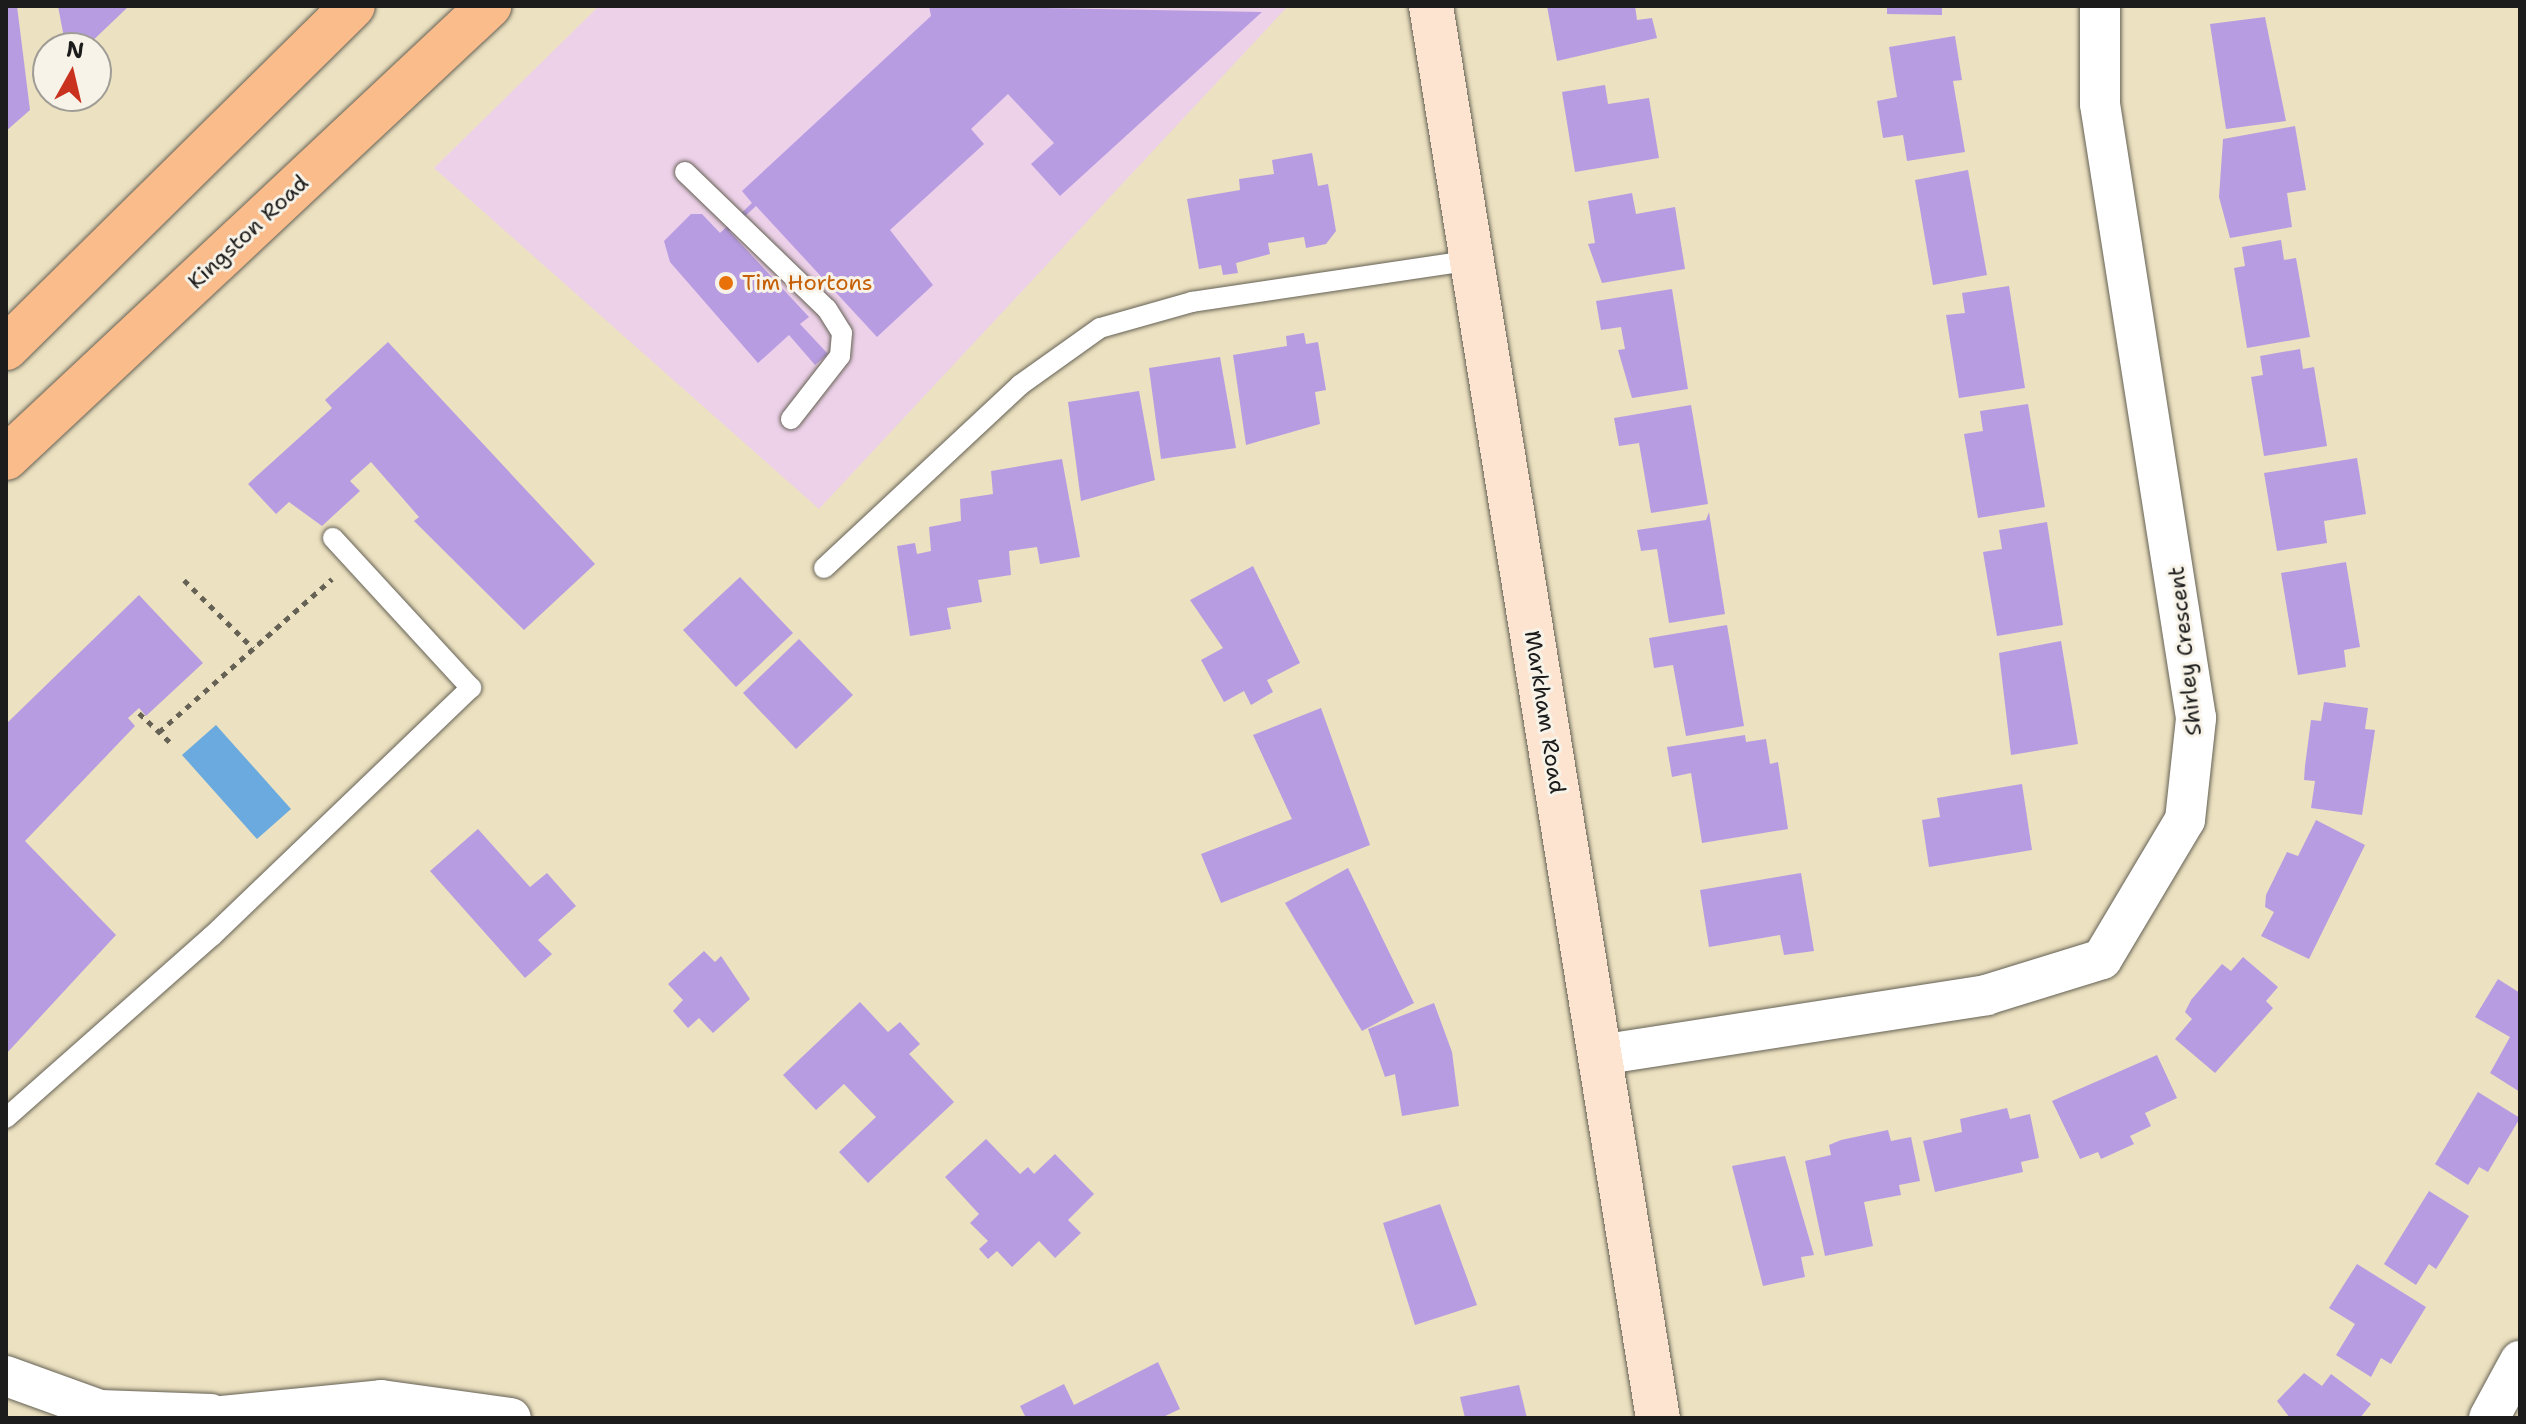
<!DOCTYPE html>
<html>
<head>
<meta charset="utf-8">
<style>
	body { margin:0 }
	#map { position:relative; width:2526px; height:1424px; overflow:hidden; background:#ece1c0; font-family:"Shantell Sans",sans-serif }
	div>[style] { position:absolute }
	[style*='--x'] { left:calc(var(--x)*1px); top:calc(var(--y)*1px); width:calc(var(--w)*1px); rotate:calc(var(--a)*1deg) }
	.built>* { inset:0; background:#edd1e9 }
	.water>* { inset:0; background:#6baade }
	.building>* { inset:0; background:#b89ce2 }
	.path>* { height:5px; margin-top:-2.5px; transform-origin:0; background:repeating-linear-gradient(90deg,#656155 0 6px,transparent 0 12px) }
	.roads { filter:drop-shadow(0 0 2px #656155) drop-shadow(0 0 2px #656155) }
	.lane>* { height:20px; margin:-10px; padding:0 10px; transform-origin:10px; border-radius:10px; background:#fff }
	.street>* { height:40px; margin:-20px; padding:0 20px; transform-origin:20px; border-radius:20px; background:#fff }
	.secondary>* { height:44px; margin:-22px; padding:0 22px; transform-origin:22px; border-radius:22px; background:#fde4d1 }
	.primary>* { height:44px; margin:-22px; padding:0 22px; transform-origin:22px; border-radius:22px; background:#fabc8b }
	.dots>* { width:22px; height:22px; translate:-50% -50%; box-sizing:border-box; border:4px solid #f7f3e8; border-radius:50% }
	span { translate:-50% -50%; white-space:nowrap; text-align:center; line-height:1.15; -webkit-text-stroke:6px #f7f3e8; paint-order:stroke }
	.street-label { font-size:22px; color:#1c1c1c }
	.food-label { font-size:22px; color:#c56008 }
	.left { translate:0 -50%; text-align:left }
	.frame { position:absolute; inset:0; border:8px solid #1c1c1c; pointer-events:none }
	.north { position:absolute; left:32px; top:32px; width:80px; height:80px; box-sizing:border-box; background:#f7f3e8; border:2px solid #9f9d96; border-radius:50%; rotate:8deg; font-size:22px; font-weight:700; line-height:32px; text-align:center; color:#1c1c1c }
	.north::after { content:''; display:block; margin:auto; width:28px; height:36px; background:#c8321e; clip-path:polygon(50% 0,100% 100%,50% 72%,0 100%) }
</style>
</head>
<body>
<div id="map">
	<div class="built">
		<i style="clip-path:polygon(599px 6px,1288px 6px,819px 509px,434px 168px)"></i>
	</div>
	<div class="water">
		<i style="clip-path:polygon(216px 725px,291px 809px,257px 839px,182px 755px)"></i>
	</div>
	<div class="building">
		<i style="clip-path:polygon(6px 6px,17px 6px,30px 110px,6px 131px)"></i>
		<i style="clip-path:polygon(58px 6px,129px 6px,85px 48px,65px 43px)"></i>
		<i style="clip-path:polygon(929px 6px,1262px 12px,1060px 196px,1031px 164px,1054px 143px,1008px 94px,971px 129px,984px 144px,890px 230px,933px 285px,877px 337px,756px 206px,729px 231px,809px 317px,800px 324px,828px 354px,815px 365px,789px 335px,758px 363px,670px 262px,664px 241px,691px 214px,702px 214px,720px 233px,752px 203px,742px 191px,931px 16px)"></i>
		<i style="clip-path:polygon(1547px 6px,1635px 6px,1637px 20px,1652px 18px,1657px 38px,1557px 61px)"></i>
		<i style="clip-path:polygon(1887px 6px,1942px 6px,1942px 15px,1887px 14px)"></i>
		<i style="clip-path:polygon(2265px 17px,2286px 121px,2226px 129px,2210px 24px)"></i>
		<i style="clip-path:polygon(1955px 36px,1962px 80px,1953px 81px,1965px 152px,1907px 161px,1903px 135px,1883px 138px,1877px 101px,1897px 97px,1889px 47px)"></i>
		<i style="clip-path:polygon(1605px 85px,1608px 104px,1649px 98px,1659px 158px,1575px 172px,1562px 92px)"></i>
		<i style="clip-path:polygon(2295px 126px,2306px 190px,2287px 193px,2292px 227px,2230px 238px,2219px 197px,2223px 139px)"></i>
		<i style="clip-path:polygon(1312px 153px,1318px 186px,1328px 184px,1336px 231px,1326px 244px,1306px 248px,1304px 237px,1268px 243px,1270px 254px,1236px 263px,1238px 273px,1223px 275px,1221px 265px,1199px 269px,1187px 199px,1240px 190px,1239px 179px,1274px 174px,1272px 160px)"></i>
		<i style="clip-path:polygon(1968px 170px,1987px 275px,1933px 285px,1915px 180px)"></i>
		<i style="clip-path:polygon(1632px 193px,1636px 214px,1675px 207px,1685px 269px,1602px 283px,1588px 244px,1595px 243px,1588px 201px)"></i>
		<i style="clip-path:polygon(2281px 240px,2284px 260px,2296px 258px,2310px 337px,2247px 348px,2234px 268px,2245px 266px,2242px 247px)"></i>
		<i style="clip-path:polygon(2009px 286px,2025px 388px,1959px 398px,1946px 315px,1965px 313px,1962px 293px)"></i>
		<i style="clip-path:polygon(1672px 289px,1688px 389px,1632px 398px,1618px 350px,1625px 349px,1621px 327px,1601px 330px,1596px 301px)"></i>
		<i style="clip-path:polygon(1304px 333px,1306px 344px,1318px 342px,1326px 390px,1315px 392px,1320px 424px,1246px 445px,1233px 355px,1287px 346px,1286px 336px)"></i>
		<i style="clip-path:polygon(388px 342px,595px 564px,524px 630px,414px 521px,419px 517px,371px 462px,350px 481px,360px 491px,322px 526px,289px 502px,276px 514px,248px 484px,332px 408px,325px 400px)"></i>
		<i style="clip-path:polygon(2300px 349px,2303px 369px,2314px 367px,2327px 446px,2264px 456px,2251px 377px,2263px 375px,2260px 356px)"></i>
		<i style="clip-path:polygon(1220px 357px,1236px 448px,1161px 459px,1149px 368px)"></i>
		<i style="clip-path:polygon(1139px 391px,1155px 480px,1081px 501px,1068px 402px)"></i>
		<i style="clip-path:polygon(2028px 404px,2045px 507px,1978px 518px,1964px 434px,1983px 431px,1980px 411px)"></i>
		<i style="clip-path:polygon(1691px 405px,1708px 504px,1651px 513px,1639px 443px,1619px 446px,1614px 418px)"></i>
		<i style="clip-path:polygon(2357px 458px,2366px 514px,2324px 521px,2327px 543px,2277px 551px,2264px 473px)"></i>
		<i style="clip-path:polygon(1062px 459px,1080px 557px,1040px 564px,1037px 547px,1009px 551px,1011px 575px,978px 580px,982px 602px,947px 608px,951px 629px,910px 636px,897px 546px,915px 543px,917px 554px,931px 551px,929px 527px,961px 521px,960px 499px,993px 494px,991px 471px)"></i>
		<i style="clip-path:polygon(1709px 512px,1725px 614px,1669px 623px,1657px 549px,1641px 551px,1637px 530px,1706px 520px)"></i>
		<i style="clip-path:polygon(2047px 522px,2063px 625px,1997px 636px,1983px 552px,2002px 549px,1999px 530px)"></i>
		<i style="clip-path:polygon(2346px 562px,2360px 647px,2344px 650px,2346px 667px,2298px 675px,2281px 573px)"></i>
		<i style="clip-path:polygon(1253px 566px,1300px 663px,1267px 680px,1273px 692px,1251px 705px,1244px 691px,1224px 702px,1201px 660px,1223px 648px,1190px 600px)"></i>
		<i style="clip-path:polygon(740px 577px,793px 633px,736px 687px,683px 630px)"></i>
		<i style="clip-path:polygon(139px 595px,203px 663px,146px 716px,139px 708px,128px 718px,135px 726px,25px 841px,116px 935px,6px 1054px,6px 724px)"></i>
		<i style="clip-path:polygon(1727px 625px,1744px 726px,1686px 736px,1673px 665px,1654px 668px,1649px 638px)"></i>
		<i style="clip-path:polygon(799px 639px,853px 695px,796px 749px,743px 693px)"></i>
		<i style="clip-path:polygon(2061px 641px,2078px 744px,2011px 755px,1999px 653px)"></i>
		<i style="clip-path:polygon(2324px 702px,2368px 708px,2365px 729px,2375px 730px,2362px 815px,2311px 808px,2315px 781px,2304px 780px,2305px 766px,2311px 720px,2321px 721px)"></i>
		<i style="clip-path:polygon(1321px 708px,1370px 845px,1221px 903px,1201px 854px,1292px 819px,1253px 735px)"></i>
		<i style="clip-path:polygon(1745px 735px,1746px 742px,1766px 739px,1770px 764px,1778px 762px,1788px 829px,1702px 843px,1691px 773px,1672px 777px,1667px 747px)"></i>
		<i style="clip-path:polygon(2022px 784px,2032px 850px,1929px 867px,1922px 820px,1940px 817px,1937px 798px)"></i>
		<i style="clip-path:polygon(2316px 820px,2365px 845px,2309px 959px,2261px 936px,2274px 912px,2265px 907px,2266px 895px,2287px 852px,2298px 856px)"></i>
		<i style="clip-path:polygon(478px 829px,530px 887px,547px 873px,576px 906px,538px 940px,552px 954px,525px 978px,430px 871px)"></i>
		<i style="clip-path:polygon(1348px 868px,1414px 1003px,1362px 1031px,1285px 903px)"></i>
		<i style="clip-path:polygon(1801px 873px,1814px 951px,1784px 955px,1780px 935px,1709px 947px,1700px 890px)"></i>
		<i style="clip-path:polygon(704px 951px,715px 962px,721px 956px,750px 999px,713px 1033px,699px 1018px,688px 1028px,673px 1011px,683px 1000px,668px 984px)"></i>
		<i style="clip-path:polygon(2243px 957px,2278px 987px,2266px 1001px,2273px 1008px,2215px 1073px,2175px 1039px,2192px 1019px,2185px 1012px,2191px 1000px,2222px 964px,2231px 971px)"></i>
		<i style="clip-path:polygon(2498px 979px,2520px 993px,2520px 1092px,2490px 1073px,2510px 1037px,2475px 1017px)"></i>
		<i style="clip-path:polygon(860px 1002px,888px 1032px,900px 1022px,920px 1044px,909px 1054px,954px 1102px,868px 1183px,839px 1152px,876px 1117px,844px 1084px,816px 1110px,783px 1075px)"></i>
		<i style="clip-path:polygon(1434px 1003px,1452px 1052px,1459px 1106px,1402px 1116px,1395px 1074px,1385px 1077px,1368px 1029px)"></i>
		<i style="clip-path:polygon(2157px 1055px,2177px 1098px,2145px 1113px,2151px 1126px,2130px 1136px,2134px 1144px,2101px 1159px,2098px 1152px,2080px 1159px,2052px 1101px)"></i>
		<i style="clip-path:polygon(2478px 1092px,2520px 1118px,2488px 1172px,2479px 1167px,2468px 1185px,2435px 1164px)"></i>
		<i style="clip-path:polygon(2007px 1108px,2010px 1119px,2030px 1114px,2039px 1158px,2021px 1162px,2023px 1172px,1935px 1192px,1923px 1141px,1962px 1132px,1960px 1119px)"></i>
		<i style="clip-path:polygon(1888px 1130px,1891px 1141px,1911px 1137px,1920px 1181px,1899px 1185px,1901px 1195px,1864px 1202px,1873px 1246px,1825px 1256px,1805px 1161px,1831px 1155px,1829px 1145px,1841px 1140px)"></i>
		<i style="clip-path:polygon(986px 1139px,1020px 1174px,1028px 1167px,1034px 1174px,1055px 1154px,1094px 1194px,1068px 1220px,1081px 1233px,1055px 1258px,1039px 1241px,1012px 1267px,997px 1251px,988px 1259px,979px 1249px,988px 1241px,970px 1223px,979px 1214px,945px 1177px)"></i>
		<i style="clip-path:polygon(1785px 1156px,1814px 1255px,1801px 1257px,1805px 1277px,1763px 1286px,1732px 1166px)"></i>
		<i style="clip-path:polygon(2429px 1191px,2469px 1216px,2436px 1269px,2429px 1264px,2416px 1285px,2384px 1264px)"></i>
		<i style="clip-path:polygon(1440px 1204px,1477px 1305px,1415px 1325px,1383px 1223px)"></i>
		<i style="clip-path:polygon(2357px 1264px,2426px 1307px,2391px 1364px,2381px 1358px,2371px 1377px,2336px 1355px,2355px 1324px,2329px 1308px)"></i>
		<i style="clip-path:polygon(1158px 1362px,1180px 1409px,1161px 1418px,1026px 1418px,1020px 1406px,1064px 1384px,1074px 1405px)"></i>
		<i style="clip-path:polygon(2304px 1373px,2322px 1386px,2331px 1374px,2371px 1404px,2360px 1418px,2290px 1418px,2277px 1401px)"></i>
		<i style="clip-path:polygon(1519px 1385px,1527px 1418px,1465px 1418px,1460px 1397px)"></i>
	</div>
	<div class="path">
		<i style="--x:184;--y:580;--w:97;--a:44.6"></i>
		<i style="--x:139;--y:713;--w:45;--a:43.2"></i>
		<i style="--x:159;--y:732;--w:231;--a:-41.5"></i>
	</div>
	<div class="roads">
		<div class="lane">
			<i style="--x:685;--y:172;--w:197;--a:44"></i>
			<i style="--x:827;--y:309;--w:28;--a:58"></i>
			<i style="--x:842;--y:333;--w:23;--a:95"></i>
			<i style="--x:840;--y:356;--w:80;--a:127.9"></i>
			<i style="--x:824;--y:568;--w:268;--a:-43"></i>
			<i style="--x:1020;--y:385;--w:98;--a:-35.5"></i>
			<i style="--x:1100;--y:328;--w:96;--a:-15.8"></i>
			<i style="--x:1192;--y:302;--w:284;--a:-8.5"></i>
			<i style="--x:6;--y:1118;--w:275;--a:-41.5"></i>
			<i style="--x:212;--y:936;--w:359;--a:-43.8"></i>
			<i style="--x:471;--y:688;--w:204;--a:-132.6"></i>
		</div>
		<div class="street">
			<i style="--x:1600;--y:1055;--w:391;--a:-8.8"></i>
			<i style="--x:1986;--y:995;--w:121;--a:-17.2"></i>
			<i style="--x:2102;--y:959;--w:162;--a:-59.2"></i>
			<i style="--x:2185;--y:820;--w:103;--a:-83.8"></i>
			<i style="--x:2196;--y:718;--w:621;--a:-98.89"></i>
			<i style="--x:2100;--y:104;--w:98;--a:-90"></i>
			<i style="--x:6;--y:1376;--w:100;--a:19.9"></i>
			<i style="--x:100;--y:1410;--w:111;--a:2.1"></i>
			<i style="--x:202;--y:1418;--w:180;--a:-5.7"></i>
			<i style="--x:381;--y:1400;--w:131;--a:7.9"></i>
			<i style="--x:2489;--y:1418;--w:65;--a:-61.5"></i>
		</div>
		<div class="secondary">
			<i style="--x:1431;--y:6;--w:1430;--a:80.87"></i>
		</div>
		<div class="primary">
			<i style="--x:6;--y:348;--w:487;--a:-44.6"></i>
			<i style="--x:6;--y:458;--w:662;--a:-43.1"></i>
		</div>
	</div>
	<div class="dots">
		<i style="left:726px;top:283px;background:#e8710a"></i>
	</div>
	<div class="street-label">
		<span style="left:248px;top:232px;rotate:-43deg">Kingston Road</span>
		<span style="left:2185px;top:651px;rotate:-96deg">Shirley Crescent</span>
		<span style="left:1545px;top:712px;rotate:81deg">Markham Road</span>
	</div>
	<div class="food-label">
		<span class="left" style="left:742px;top:283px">Tim Hortons</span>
	</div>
	<div class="frame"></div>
	<div class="north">N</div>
</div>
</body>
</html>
